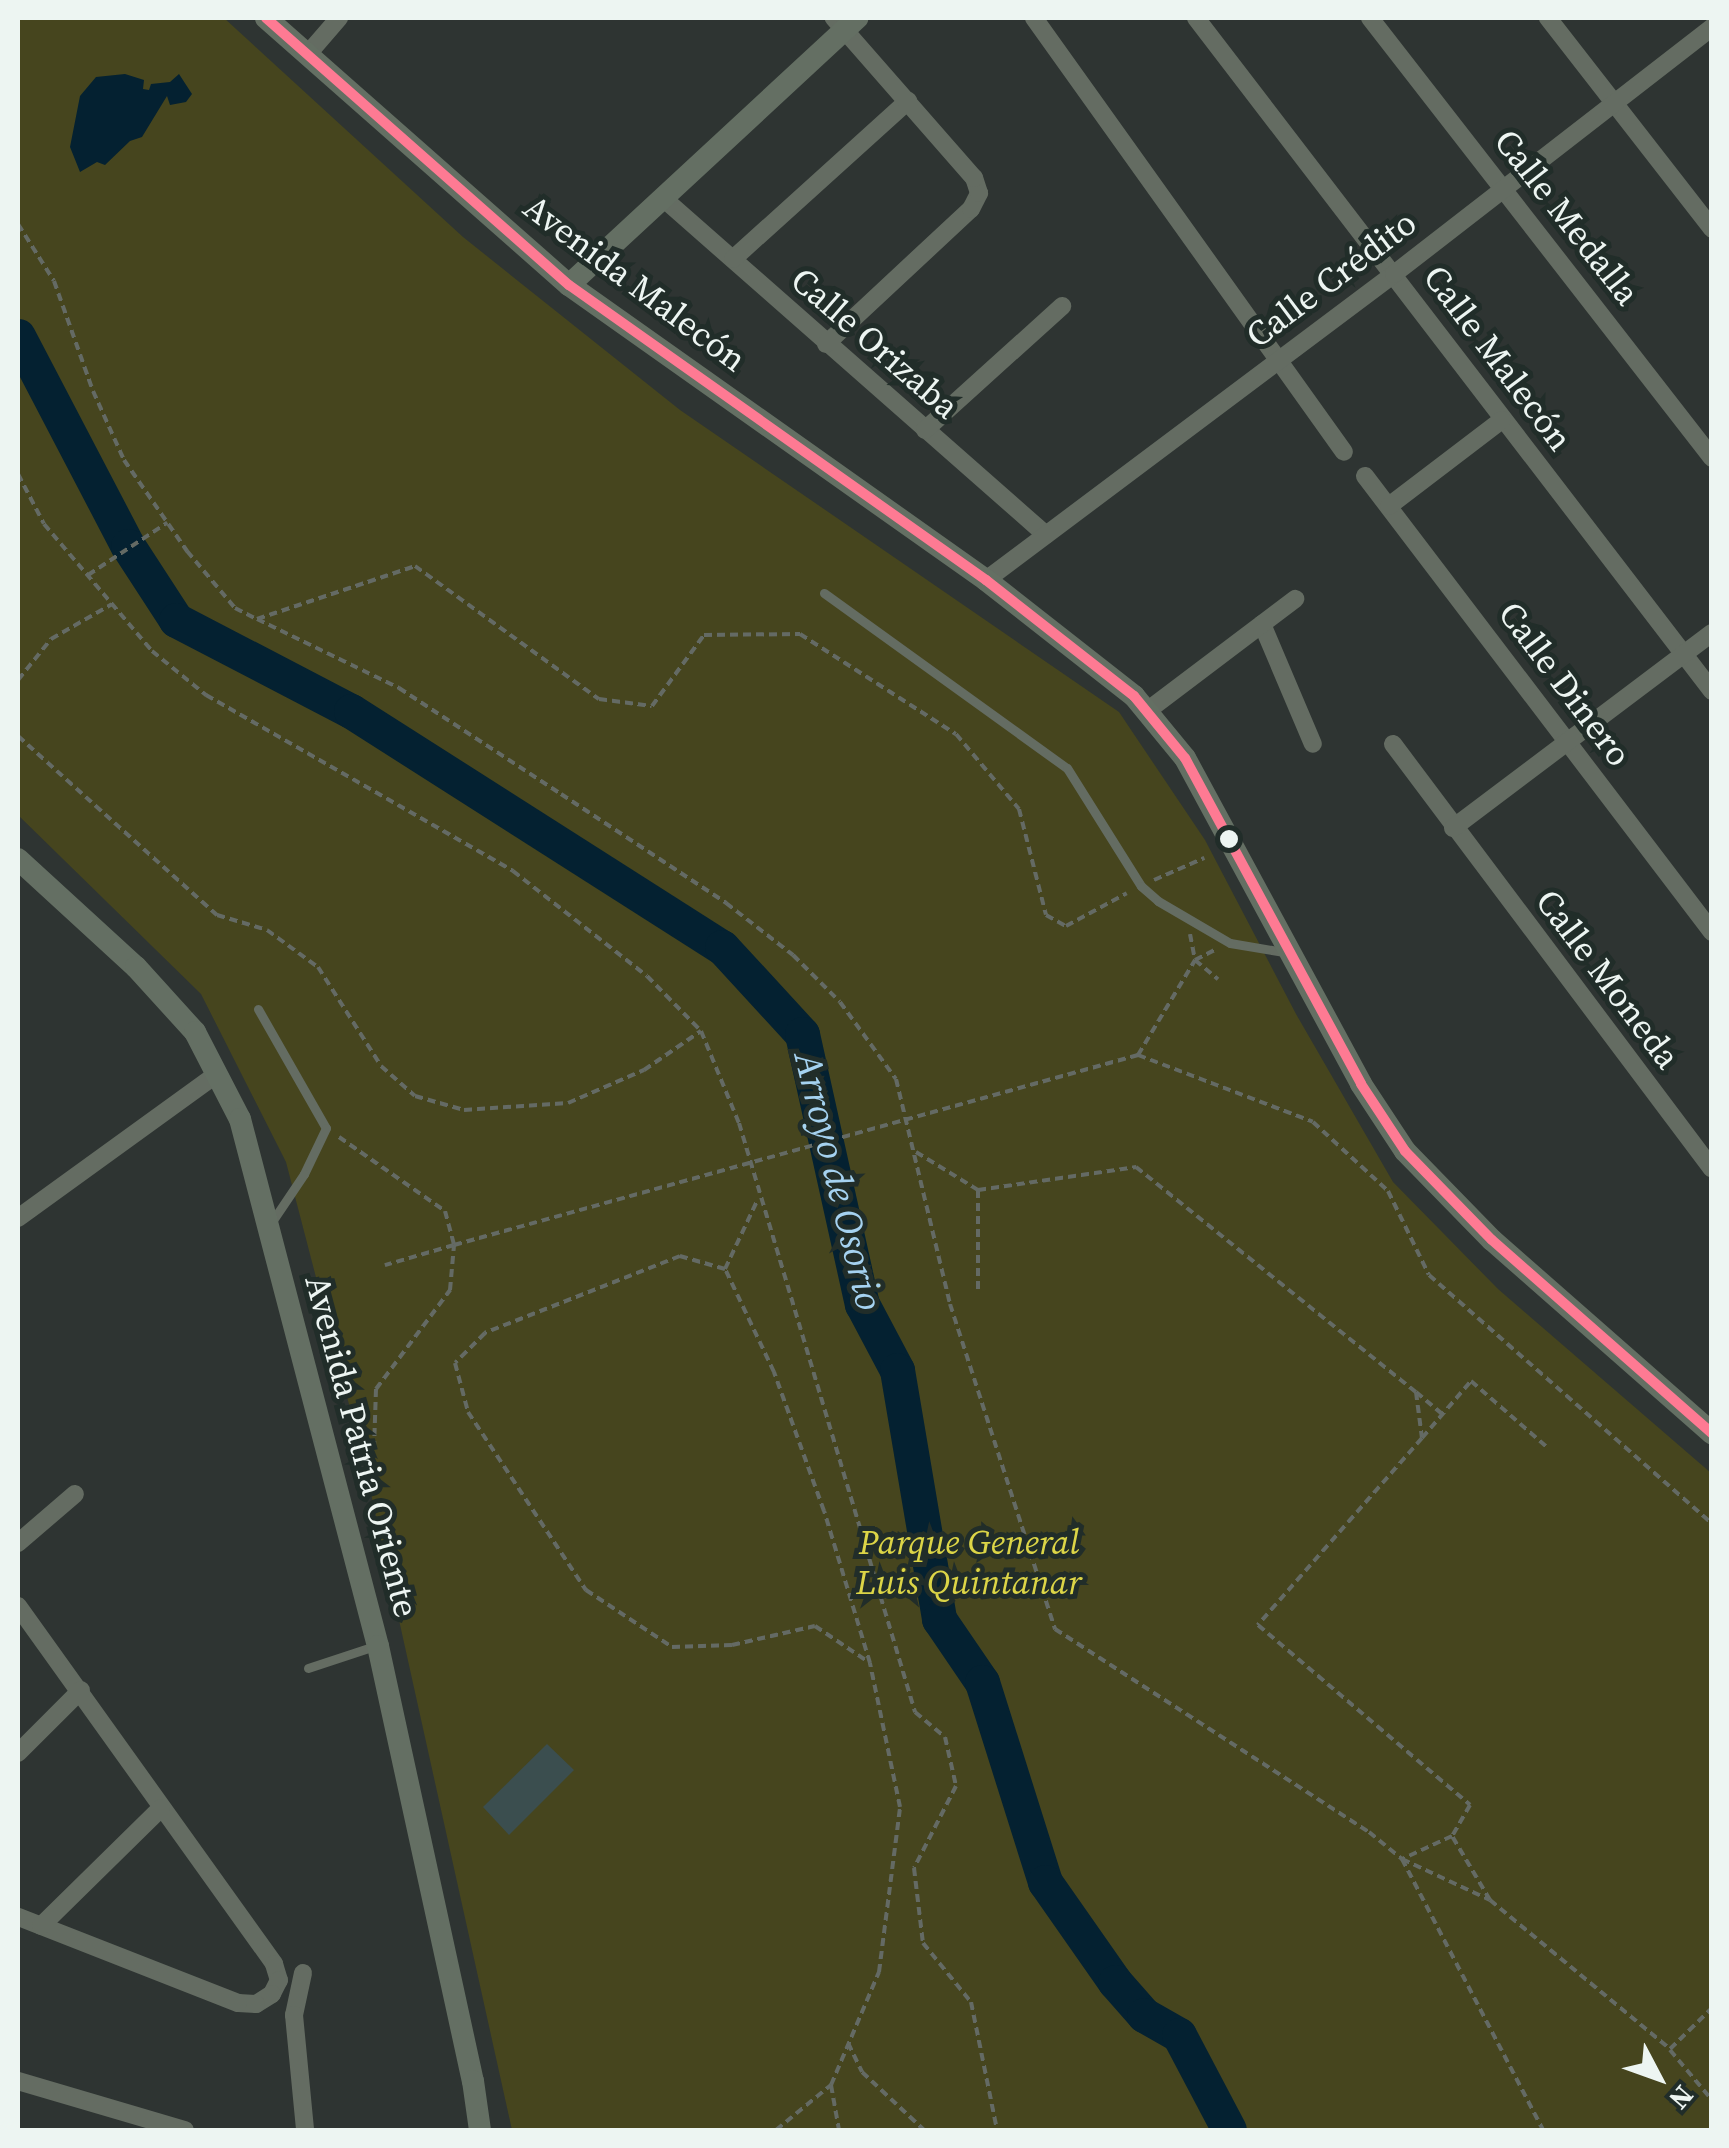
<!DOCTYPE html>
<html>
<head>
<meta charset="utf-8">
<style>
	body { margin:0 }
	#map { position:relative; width:1729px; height:2148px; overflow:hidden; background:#2e3432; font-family:"Source Serif 4",serif }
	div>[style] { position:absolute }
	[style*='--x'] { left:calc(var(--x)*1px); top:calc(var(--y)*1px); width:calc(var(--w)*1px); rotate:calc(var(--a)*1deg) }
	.green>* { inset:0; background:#46451e }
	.water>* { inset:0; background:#042131 }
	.river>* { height:35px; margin:-17.5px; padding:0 17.5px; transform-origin:17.5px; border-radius:17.5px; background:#042131 }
	.building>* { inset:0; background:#3b4e4f }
	.path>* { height:4px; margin-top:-2px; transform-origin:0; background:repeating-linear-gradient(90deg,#646a64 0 8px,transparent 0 13px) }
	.lane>* { height:9px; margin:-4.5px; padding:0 4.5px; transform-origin:4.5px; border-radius:4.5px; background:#646c62 }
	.street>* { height:18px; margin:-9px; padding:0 9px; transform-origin:9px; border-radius:9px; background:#646c62 }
	.secondary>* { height:22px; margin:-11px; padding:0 11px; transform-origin:11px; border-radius:11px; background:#646f63 }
	.bus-1>* { height:10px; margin:-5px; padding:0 5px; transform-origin:5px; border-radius:5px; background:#fe7a93 }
	.dots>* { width:28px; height:28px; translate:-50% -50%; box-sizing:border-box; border:5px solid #212d29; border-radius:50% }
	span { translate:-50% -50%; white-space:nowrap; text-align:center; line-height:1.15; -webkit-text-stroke:10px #212d29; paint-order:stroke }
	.street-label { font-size:35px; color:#edf5f2 }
	.park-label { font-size:35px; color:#dcd547; font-style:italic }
	.water-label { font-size:38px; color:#a5d2f0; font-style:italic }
	.frame { position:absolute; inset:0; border:20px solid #edf5f2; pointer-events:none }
	.north { position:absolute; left:1609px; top:2028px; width:100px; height:100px; -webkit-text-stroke:8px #212d29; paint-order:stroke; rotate:131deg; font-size:28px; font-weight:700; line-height:40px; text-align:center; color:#edf5f2 }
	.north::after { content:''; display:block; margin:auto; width:35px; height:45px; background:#edf5f2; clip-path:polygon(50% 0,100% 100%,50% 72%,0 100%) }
</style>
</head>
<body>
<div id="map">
	<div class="green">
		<i style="clip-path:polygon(18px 18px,224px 18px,463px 237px,680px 410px,1119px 712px,1205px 840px,1296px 1014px,1393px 1182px,1498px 1289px,1711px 1473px,1711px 2130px,512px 2130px,364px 1462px,286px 1162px,201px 994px,18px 815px)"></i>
	</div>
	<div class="water">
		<i style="clip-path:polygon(125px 74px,144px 80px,143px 89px,149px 90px,151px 84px,170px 82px,179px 74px,192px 94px,186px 102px,170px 105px,167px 96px,142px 137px,130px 141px,105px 165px,97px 162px,80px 172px,70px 147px,80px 96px,96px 77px)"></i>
	</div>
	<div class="river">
		<i style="--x:18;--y:336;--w:237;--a:62.4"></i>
		<i style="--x:128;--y:546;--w:88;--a:57"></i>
		<i style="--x:176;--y:620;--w:197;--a:27.5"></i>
		<i style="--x:351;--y:711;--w:440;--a:32.5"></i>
		<i style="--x:722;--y:947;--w:118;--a:47.4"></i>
		<i style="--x:802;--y:1034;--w:277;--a:77.5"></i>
		<i style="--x:862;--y:1304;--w:75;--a:62.1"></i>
		<i style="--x:897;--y:1370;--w:253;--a:80.4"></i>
		<i style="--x:939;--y:1619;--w:76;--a:55.7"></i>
		<i style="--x:982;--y:1682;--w:210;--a:72.5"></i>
		<i style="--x:1045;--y:1882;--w:122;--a:55"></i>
		<i style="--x:1115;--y:1982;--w:44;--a:48.7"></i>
		<i style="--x:1144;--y:2015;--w:40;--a:29.7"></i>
		<i style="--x:1179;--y:2035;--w:107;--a:62.2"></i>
	</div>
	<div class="building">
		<i style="clip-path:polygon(547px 1744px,574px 1770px,509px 1835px,483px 1807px)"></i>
	</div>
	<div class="path">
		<i style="--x:18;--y:224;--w:67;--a:57.7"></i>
		<i style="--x:54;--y:281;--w:117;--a:70.5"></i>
		<i style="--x:93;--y:391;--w:76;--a:65.8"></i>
		<i style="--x:124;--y:460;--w:111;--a:55.3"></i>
		<i style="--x:187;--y:551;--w:75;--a:49.9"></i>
		<i style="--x:235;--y:608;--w:25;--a:27"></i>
		<i style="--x:257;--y:619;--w:167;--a:-18.5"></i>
		<i style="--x:415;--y:566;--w:227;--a:35.9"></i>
		<i style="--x:599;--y:699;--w:53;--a:7.5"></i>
		<i style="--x:652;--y:706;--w:88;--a:-53.8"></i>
		<i style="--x:704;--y:635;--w:96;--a:-0.6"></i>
		<i style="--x:800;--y:634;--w:185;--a:32.7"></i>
		<i style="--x:956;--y:734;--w:98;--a:50"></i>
		<i style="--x:1019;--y:809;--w:109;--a:75.7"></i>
		<i style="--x:1046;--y:915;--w:23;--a:29"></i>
		<i style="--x:1066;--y:926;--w:69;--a:-28.4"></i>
		<i style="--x:18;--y:474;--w:56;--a:62.5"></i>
		<i style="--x:44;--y:524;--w:167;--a:49.6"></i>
		<i style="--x:152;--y:651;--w:70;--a:39.2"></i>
		<i style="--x:206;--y:695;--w:354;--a:29.8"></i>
		<i style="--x:513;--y:871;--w:170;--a:38.1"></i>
		<i style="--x:647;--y:976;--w:77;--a:45.5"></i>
		<i style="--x:701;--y:1031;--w:100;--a:67.6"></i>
		<i style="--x:739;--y:1123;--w:615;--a:73.36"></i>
		<i style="--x:915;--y:1712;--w:39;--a:40"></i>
		<i style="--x:945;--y:1737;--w:50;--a:77.3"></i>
		<i style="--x:956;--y:1786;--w:92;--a:117.1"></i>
		<i style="--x:914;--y:1868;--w:76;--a:83.2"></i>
		<i style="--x:923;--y:1943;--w:76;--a:50.9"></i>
		<i style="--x:971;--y:2002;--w:131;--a:78.5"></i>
		<i style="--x:88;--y:575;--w:95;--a:-33.4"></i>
		<i style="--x:257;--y:619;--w:158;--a:25.9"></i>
		<i style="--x:399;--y:688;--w:194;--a:33.2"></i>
		<i style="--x:561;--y:794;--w:198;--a:33.4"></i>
		<i style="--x:726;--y:903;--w:85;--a:37.8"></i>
		<i style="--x:793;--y:955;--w:66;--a:45"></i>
		<i style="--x:840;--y:1002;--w:95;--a:54"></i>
		<i style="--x:896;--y:1079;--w:231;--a:76.5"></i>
		<i style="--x:950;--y:1304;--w:342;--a:72.1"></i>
		<i style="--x:1055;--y:1629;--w:374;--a:32.9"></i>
		<i style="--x:1369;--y:1832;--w:43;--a:39.3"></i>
		<i style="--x:1402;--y:1859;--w:97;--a:25"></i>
		<i style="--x:1490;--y:1900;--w:74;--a:-120.7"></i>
		<i style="--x:1452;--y:1836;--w:55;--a:155.3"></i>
		<i style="--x:1402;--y:1859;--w:305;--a:62.5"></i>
		<i style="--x:18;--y:680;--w:53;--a:-51.2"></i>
		<i style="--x:51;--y:639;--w:70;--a:-29.8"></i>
		<i style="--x:18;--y:736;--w:268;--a:42"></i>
		<i style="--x:217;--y:915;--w:52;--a:16.7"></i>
		<i style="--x:267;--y:930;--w:63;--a:36"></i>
		<i style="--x:318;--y:967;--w:117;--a:57.5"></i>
		<i style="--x:381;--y:1066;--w:45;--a:41.4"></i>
		<i style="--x:415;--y:1096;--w:51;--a:15.9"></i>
		<i style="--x:464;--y:1110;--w:104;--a:-3.9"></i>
		<i style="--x:568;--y:1103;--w:83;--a:-23.5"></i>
		<i style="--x:644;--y:1070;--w:69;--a:-34.4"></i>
		<i style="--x:1154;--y:880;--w:55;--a:-23.7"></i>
		<i style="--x:1190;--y:934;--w:26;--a:79"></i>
		<i style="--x:1195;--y:960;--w:30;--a:40"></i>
		<i style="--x:1138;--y:1055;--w:187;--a:20.9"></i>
		<i style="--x:1313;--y:1122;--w:102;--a:42.6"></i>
		<i style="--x:1388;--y:1191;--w:93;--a:64"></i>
		<i style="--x:1429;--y:1275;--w:377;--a:41.3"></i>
		<i style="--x:339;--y:1137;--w:129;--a:34.9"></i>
		<i style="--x:445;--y:1211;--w:35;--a:75"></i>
		<i style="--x:454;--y:1245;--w:710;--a:-15.52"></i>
		<i style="--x:1138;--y:1055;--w:111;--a:-59"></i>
		<i style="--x:1195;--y:960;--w:25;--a:-27"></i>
		<i style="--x:916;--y:1152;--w:73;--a:31.5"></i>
		<i style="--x:978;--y:1190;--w:160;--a:-8.3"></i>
		<i style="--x:1136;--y:1167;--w:359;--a:38.8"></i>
		<i style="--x:1416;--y:1392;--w:46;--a:82.6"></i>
		<i style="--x:1422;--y:1438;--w:249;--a:131.3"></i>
		<i style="--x:1258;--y:1625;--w:278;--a:40.3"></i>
		<i style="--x:1470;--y:1805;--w:36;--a:120"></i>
		<i style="--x:978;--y:1190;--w:100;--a:90"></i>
		<i style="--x:725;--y:1269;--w:47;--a:-163.9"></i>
		<i style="--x:680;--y:1256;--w:210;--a:158.5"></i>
		<i style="--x:485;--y:1333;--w:42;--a:135"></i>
		<i style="--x:455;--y:1363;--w:51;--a:75.1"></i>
		<i style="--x:468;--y:1412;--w:214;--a:56.5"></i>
		<i style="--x:586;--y:1590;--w:103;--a:33.5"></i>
		<i style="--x:672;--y:1647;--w:60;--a:-1.9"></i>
		<i style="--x:732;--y:1645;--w:85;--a:-12.9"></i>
		<i style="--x:815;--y:1626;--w:66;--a:33.9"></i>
		<i style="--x:870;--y:1663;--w:159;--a:-106.8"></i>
		<i style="--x:824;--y:1511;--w:148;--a:-109.8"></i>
		<i style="--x:774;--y:1372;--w:114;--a:-115.4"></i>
		<i style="--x:725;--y:1269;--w:77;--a:-64.8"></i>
		<i style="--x:1416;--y:1392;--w:34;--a:40"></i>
		<i style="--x:1422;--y:1438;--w:75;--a:-49.3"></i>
		<i style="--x:1471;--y:1381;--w:102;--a:41"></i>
		<i style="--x:374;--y:1449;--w:60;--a:-88.1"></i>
		<i style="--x:376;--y:1389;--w:124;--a:-53.2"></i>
		<i style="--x:450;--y:1290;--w:45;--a:-84.9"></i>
		<i style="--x:454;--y:1245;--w:72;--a:163.8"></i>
		<i style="--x:1490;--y:1900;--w:234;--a:39.6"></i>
		<i style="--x:1670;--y:2049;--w:59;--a:-44.3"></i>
		<i style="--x:848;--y:2043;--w:32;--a:64"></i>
		<i style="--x:862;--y:2072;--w:85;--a:43.1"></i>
		<i style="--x:1670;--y:2050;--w:65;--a:50"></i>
		<i style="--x:831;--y:2085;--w:46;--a:79.9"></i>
		<i style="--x:776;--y:2130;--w:71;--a:-39.3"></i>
		<i style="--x:831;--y:2085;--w:123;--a:-67"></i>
		<i style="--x:879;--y:1972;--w:166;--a:-82.7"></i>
		<i style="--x:900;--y:1807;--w:147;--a:-101.8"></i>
	</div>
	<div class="lane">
		<i style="--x:824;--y:593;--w:299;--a:35.8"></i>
		<i style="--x:1067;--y:768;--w:139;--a:57.9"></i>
		<i style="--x:1141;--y:886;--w:23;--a:41"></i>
		<i style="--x:1158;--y:901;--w:83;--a:30.3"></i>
		<i style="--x:1230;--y:943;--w:55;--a:9.5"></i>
		<i style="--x:258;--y:1009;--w:137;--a:60.3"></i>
		<i style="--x:326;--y:1128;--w:51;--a:115.6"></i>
		<i style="--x:304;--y:1174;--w:59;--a:124"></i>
		<i style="--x:308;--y:1668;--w:71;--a:-18.2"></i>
	</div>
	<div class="street">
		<i style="--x:1034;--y:18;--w:533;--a:54.46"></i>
		<i style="--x:1196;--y:18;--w:848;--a:52.52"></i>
		<i style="--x:1370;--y:18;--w:557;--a:52.14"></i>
		<i style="--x:1548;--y:18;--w:267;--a:52.1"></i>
		<i style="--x:307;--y:55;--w:49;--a:-49.1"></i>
		<i style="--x:663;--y:198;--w:510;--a:41.34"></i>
		<i style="--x:733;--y:259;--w:236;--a:-42.1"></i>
		<i style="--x:826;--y:344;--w:198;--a:-43"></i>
		<i style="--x:971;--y:209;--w:18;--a:-63"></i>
		<i style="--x:979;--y:193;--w:16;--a:-108"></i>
		<i style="--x:974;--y:178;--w:213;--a:-131.2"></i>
		<i style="--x:925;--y:430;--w:185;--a:-42.1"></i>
		<i style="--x:1365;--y:476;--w:573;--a:52.73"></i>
		<i style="--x:1389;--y:506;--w:142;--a:-37.3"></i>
		<i style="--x:986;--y:580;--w:510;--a:-36.87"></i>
		<i style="--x:1394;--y:274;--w:403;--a:-37.8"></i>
		<i style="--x:1262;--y:624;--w:130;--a:67"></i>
		<i style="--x:1147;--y:711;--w:186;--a:-37.1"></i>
		<i style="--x:1393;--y:744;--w:531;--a:53.11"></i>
		<i style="--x:1453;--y:828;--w:324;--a:-37"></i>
		<i style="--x:18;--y:1218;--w:246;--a:-35.9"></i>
		<i style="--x:18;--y:1543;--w:75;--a:-40.7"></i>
		<i style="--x:18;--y:1606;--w:440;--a:54.4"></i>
		<i style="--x:274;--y:1964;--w:17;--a:73"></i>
		<i style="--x:279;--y:1980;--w:16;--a:117"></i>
		<i style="--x:272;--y:1994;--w:19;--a:148"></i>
		<i style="--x:256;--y:2004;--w:18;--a:-177"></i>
		<i style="--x:238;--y:2003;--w:236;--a:-158.6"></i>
		<i style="--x:18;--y:1753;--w:89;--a:-45"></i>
		<i style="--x:41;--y:1926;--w:168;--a:-44.5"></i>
		<i style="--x:303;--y:1973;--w:43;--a:102.1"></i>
		<i style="--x:294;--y:2015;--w:116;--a:84.5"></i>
		<i style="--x:18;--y:2081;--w:174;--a:16.4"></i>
	</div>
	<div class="secondary">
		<i style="--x:266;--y:18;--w:404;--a:41.4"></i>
		<i style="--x:569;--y:285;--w:511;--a:35.28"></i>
		<i style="--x:986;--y:580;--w:188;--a:38.1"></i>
		<i style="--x:1134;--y:696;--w:80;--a:50.6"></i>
		<i style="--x:1185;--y:758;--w:370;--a:61.6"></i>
		<i style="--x:1361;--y:1084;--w:80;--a:56.7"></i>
		<i style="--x:1405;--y:1151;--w:124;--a:45.7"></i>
		<i style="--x:1492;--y:1240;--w:293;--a:41.3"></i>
		<i style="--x:569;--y:285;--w:393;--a:-42.8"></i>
		<i style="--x:18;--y:859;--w:160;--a:42.5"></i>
		<i style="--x:136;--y:967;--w:88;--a:47.8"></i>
		<i style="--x:195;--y:1032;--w:98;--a:62.7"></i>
		<i style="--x:240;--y:1119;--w:545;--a:75.33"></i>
		<i style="--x:378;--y:1646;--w:445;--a:77.7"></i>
		<i style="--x:473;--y:2081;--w:49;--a:81.9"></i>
	</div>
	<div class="bus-1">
		<i style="--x:266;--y:18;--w:404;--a:41.4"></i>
		<i style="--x:569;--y:285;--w:511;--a:35.28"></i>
		<i style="--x:986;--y:580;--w:188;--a:38.1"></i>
		<i style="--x:1134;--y:696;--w:80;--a:50.6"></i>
		<i style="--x:1185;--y:758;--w:370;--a:61.6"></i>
		<i style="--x:1361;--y:1084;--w:80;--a:56.7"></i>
		<i style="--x:1405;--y:1151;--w:124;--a:45.7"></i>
		<i style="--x:1492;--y:1240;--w:293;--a:41.3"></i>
	</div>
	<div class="dots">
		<i style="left:1229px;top:839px;background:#edf5f2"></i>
	</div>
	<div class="street-label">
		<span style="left:1567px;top:217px;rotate:52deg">Calle Medalla</span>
		<span style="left:1331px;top:279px;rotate:-37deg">Calle Crédito</span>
		<span style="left:635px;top:283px;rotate:37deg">Avenida Malecón</span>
		<span style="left:875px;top:343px;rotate:41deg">Calle Orizaba</span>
		<span style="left:1498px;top:358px;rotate:53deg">Calle Malecón</span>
		<span style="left:1565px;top:684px;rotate:53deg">Calle Dinero</span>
		<span style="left:1608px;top:979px;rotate:53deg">Calle Moneda</span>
		<span style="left:362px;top:1446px;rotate:75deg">Avenida Patria Oriente</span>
	</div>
	<div class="park-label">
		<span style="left:969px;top:1562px">Parque General<br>Luis Quintanar</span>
	</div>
	<div class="water-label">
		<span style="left:838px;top:1181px;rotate:76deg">Arroyo de Osorio</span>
	</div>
	<div class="frame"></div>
	<div class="north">N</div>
</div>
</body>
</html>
